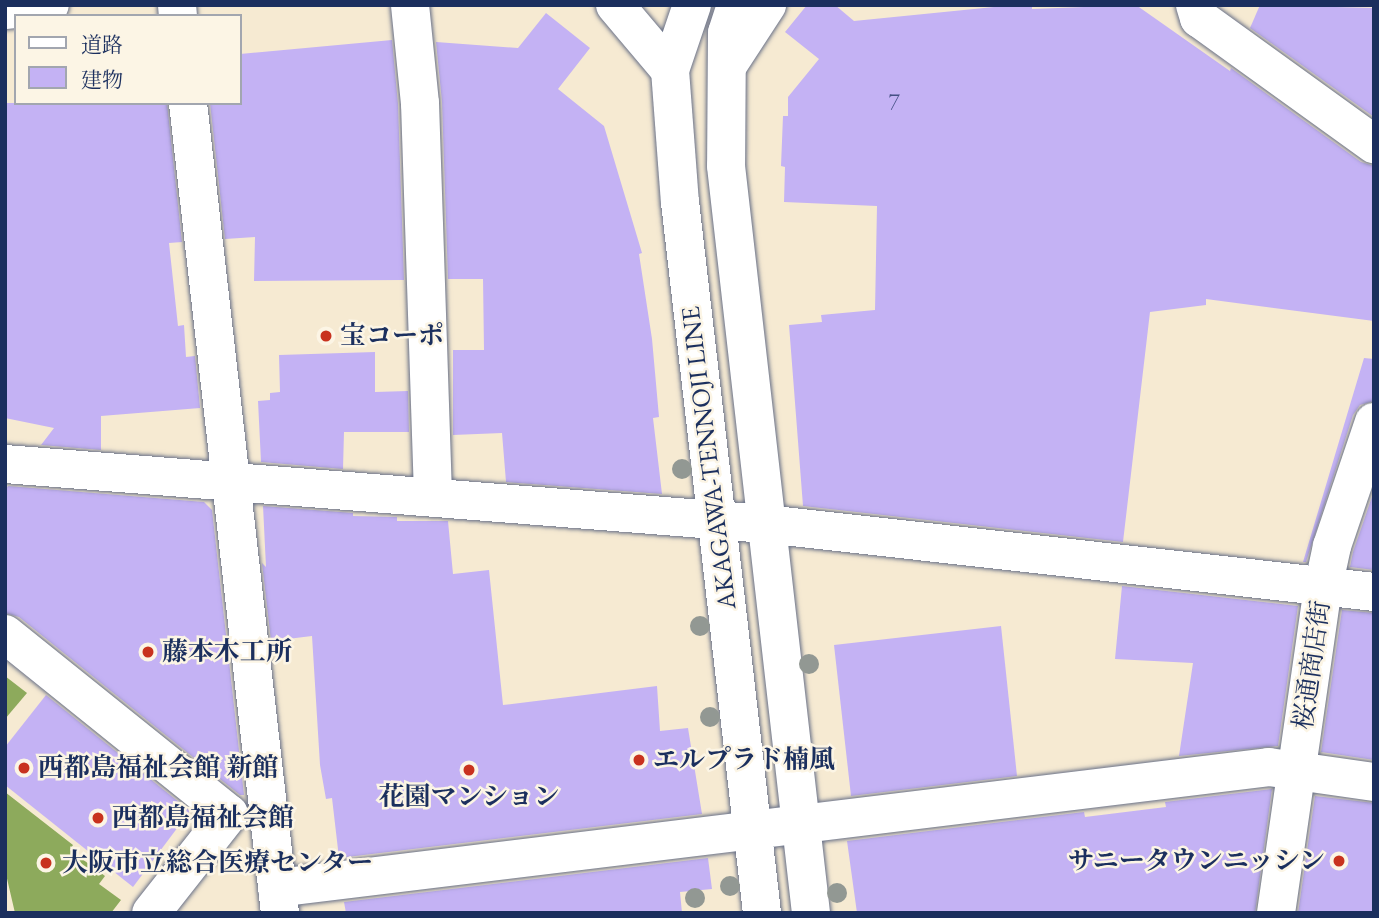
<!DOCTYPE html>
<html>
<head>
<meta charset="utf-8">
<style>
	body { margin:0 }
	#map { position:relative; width:1379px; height:918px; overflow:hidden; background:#f6ead2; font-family:"EB Garamond","Noto Serif JP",serif }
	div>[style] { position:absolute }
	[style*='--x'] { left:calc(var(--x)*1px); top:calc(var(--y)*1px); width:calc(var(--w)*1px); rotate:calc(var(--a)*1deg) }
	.forest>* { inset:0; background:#8daa5c }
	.building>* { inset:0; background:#c4b2f4 }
	.roads { filter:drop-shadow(0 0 2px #687087) drop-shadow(0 0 2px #687087) }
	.street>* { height:38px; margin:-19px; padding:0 19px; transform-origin:19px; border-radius:19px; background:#fff }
	.secondary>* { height:38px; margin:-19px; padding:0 19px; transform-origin:19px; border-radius:19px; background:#fff }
	.primary>* { height:38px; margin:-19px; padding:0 19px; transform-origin:19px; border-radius:19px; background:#fff }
	.trees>* { width:20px; height:20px; margin:-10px; border-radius:50%; background:#929893 }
	.dots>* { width:19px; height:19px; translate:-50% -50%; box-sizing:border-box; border:4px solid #fcf5e5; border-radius:50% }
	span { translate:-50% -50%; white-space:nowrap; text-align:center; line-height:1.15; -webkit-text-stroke:5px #fcf5e5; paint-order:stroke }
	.number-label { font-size:23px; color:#455084 }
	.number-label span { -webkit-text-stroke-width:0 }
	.poi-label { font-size:26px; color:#1b2f5e; font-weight:700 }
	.left { translate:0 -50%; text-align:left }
	.right { translate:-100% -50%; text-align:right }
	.street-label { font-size:26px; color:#1b2f5e }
	.frame { position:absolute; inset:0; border:7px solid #1b2f5e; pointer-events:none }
	.legend { position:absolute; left:14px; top:14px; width:228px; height:91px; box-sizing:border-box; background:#fcf5e5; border:2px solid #a2a6af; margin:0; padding:9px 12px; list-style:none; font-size:21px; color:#1b2f5e }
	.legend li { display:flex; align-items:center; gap:14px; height:35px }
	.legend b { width:35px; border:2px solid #a2a6af }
</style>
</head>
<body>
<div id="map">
	<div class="forest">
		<i style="clip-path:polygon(5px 676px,27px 693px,5px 719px)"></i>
		<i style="clip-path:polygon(5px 792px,73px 845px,70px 850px,105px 876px,99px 884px,121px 900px,111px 913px,15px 913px,5px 870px)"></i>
	</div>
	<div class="building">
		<i style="clip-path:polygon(807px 5px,835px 5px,854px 21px,1014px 5px,1032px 5px,1032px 9px,1136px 5px,1230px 71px,1231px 68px,1361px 162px,1374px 166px,1374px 321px,1206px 299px,1206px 305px,1150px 312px,1123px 542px,803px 506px,789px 325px,822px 322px,821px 315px,875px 310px,877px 206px,784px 202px,785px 167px,781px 166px,783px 116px,788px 116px,788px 97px,819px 59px,785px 32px)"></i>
		<i style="clip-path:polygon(1260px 5px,1374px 8px,1374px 117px,1250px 28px)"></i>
		<i style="clip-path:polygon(546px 13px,590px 48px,558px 89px,604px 126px,642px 253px,639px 254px,652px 339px,659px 417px,653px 418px,662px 494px,506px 482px,502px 433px,453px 435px,453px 350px,484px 350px,483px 279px,448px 279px,442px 102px,436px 42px,518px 48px)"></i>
		<i style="clip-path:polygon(392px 40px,398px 104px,404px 280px,254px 281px,255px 237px,225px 239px,210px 103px,240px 103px,240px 54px)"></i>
		<i style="clip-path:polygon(5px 103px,167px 103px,182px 242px,169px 243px,178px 326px,184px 325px,186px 357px,195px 356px,200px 408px,101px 416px,101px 450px,41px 445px,54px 428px,5px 418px)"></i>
		<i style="clip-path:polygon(375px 352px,375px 392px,408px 391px,409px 432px,344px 432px,343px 469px,261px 462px,258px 401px,270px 400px,270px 393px,280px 392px,279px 355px)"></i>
		<i style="clip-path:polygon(1364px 358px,1374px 359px,1374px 401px,1360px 405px,1353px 415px,1306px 562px,1303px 562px)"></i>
		<i style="clip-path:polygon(8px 486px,204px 502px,212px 510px,244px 795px,240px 795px,19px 617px,5px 613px,5px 490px)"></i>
		<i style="clip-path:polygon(1374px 491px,1374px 570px,1350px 567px,1353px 552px)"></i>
		<i style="clip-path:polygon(263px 506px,353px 513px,353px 516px,397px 517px,397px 521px,448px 521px,453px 574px,489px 570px,503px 705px,657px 686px,660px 731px,688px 728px,702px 814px,339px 858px,332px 798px,326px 799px,320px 765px,312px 636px,271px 641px,262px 563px,266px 567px)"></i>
		<i style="clip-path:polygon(1122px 586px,1298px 606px,1278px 746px,1179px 756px,1193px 663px,1115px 659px)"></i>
		<i style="clip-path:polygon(1342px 610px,1374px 613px,1374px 760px,1321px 752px)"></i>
		<i style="clip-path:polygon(1001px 626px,1017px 776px,851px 796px,834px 645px)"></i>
		<i style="clip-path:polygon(46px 695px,190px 811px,133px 887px,5px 785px,5px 747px)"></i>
		<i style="clip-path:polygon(1272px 789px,1255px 913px,857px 913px,847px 841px,1084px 812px,1085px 817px,1166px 807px,1165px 802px)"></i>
		<i style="clip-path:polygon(1315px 796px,1374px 803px,1374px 913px,1298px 913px)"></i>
		<i style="clip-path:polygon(708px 858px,712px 889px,680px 892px,682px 913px,346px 913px,344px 902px)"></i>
	</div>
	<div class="roads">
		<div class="street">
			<i style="--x:177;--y:5;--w:11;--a:85"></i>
			<i style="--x:410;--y:5;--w:99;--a:84.2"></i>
			<i style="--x:420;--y:103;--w:394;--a:88.1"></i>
			<i style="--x:1195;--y:5;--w:14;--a:73"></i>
			<i style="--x:1199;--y:18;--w:216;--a:35.8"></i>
			<i style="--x:188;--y:103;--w:815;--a:83.52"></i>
			<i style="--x:5;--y:464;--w:763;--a:4.51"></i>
			<i style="--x:766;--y:524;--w:612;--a:6.38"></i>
			<i style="--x:5;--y:634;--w:287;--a:38.8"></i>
			<i style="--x:229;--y:814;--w:126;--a:128.2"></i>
			<i style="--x:277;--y:888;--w:999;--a:-6.95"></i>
			<i style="--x:1269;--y:767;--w:106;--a:8.1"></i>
			<i style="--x:1276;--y:913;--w:328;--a:-81.8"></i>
			<i style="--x:1323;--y:588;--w:43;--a:-77.9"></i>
			<i style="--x:1332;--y:546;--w:131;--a:-71.3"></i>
		</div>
		<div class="secondary">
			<i style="--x:615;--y:5;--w:85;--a:49.8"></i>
			<i style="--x:728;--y:65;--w:72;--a:-57"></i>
		</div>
		<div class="primary">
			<i style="--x:692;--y:5;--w:69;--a:108.7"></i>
			<i style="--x:670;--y:70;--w:132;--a:85.7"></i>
			<i style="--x:680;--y:202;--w:716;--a:83.42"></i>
			<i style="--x:736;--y:5;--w:29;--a:108"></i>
			<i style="--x:727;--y:33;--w:133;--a:90.4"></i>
			<i style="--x:726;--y:166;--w:752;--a:83.51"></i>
			<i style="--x:5;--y:10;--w:45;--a:-6.3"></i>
		</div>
	</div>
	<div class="trees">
		<i style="left:682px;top:469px"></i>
		<i style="left:700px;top:626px"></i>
		<i style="left:809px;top:664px"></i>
		<i style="left:710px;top:717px"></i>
		<i style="left:730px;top:886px"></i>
		<i style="left:837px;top:893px"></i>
		<i style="left:695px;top:898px"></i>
	</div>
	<div class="dots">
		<i style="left:326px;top:336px;background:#c8321e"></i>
		<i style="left:148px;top:652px;background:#c8321e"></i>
		<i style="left:639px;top:760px;background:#c8321e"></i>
		<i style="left:24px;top:768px;background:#c8321e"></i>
		<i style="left:469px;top:770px;background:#c8321e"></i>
		<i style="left:98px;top:818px;background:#c8321e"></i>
		<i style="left:1339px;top:861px;background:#c8321e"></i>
		<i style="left:46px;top:863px;background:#c8321e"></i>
	</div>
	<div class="number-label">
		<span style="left:894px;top:102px">7</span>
	</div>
	<div class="poi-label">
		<span class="left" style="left:340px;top:336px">宝コーポ</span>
		<span class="left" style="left:162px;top:652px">藤本木工所</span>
		<span class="left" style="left:653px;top:760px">エルプラド楠風</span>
		<span class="left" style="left:38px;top:768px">西都島福祉会館 新館</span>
		<span style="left:469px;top:797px">花園マンション</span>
		<span class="left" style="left:112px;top:818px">西都島福祉会館</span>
		<span class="right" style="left:1325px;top:861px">サニータウンニッシン</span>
		<span class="left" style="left:62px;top:863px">大阪市立総合医療センター</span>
	</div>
	<div class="street-label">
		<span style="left:709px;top:458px;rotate:-97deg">AKAGAWA-TENNOJI LINE</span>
		<span style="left:1312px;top:665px;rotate:-82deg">桜通商店街</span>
	</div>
	<div class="frame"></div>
	<ul class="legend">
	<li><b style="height:9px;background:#fff"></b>道路</li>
	<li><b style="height:19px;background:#c4b2f4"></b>建物</li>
	</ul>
</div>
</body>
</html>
